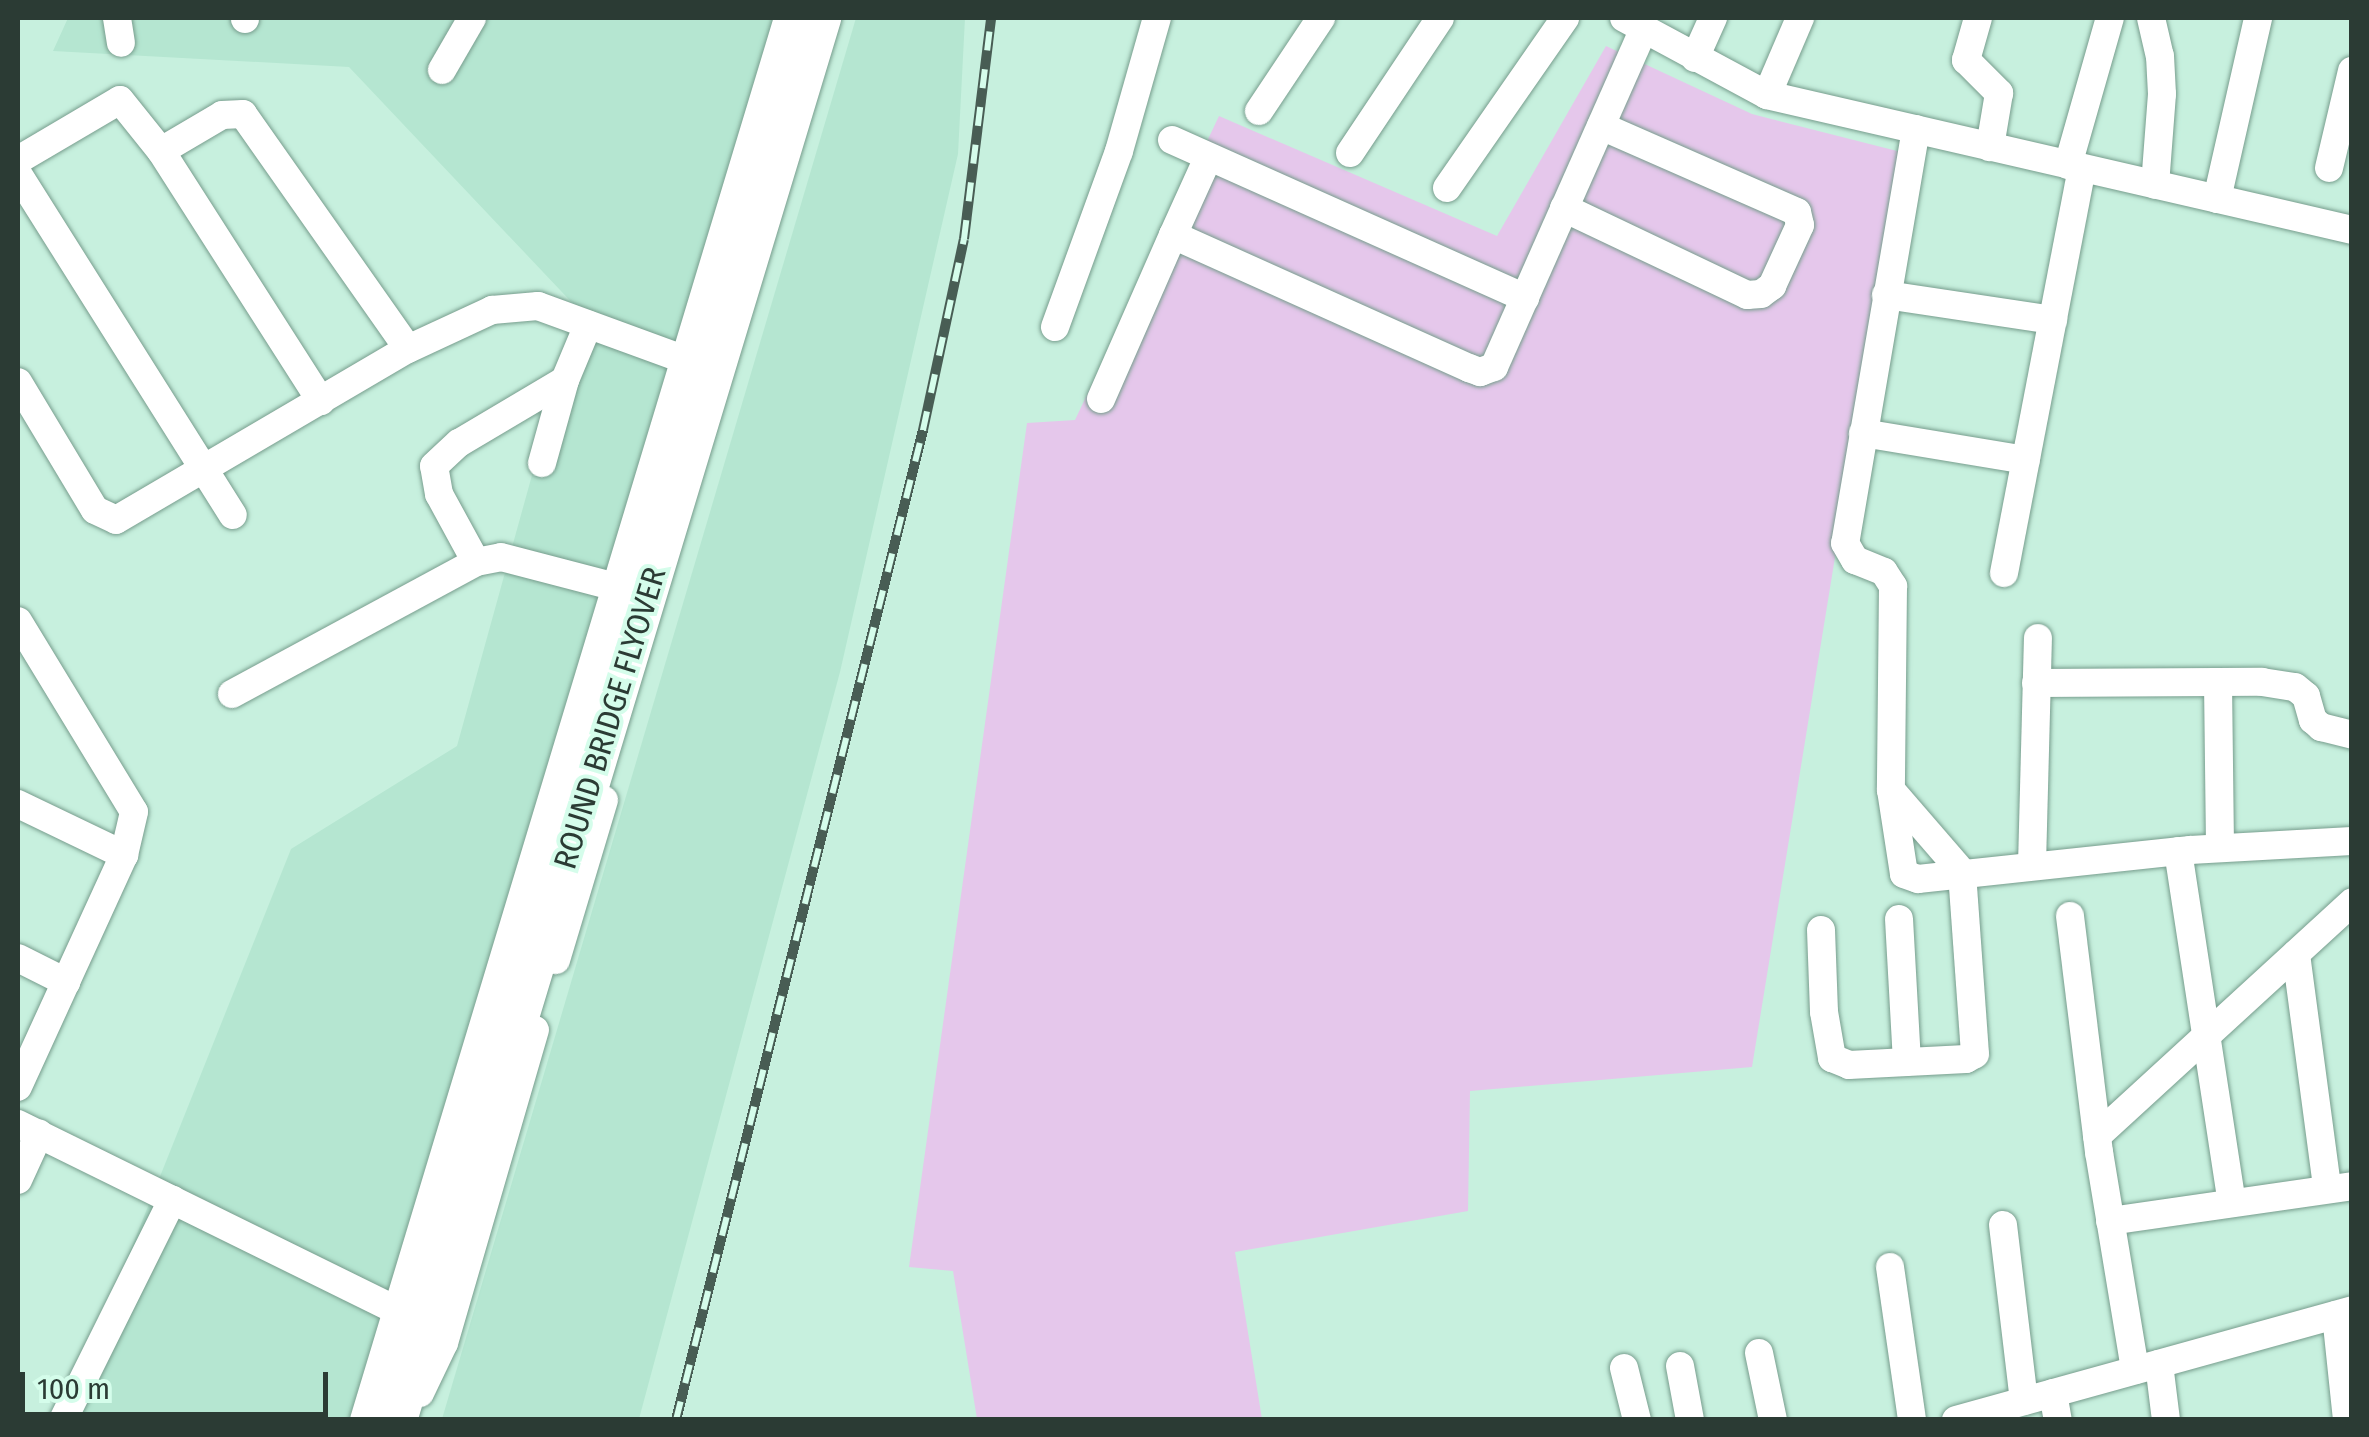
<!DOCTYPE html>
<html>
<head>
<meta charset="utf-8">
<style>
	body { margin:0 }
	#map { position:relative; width:2369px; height:1437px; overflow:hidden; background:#c7f0de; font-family:"Fira Sans Condensed",sans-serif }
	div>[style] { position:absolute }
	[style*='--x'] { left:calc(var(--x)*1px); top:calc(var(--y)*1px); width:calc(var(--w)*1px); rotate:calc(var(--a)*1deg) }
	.built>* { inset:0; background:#b5e6d1 }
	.green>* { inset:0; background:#e5c7eb }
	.roads { filter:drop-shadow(0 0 2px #779d8d) drop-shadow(0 0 2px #779d8d) }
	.minor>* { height:28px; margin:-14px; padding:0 14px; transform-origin:14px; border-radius:14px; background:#fff }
	.major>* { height:35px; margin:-17.5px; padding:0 17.5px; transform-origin:17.5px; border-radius:17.5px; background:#fff }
	.rail>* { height:10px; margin-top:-5px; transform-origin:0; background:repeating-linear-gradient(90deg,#d5fdeb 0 19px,#485d54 0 38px); box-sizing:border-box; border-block:2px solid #485d54 }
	span { translate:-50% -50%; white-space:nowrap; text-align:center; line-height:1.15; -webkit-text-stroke:8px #d5fdeb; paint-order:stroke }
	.street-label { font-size:32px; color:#2b3b34 }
	.frame { position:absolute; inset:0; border:20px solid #2b3b34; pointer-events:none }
	.scale { position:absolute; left:20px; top:1372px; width:308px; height:45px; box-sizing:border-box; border:5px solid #2b3b34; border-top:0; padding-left:12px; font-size:30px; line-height:35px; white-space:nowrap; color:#2b3b34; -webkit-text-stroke:8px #d5fdeb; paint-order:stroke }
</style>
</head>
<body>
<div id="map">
	<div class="built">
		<i style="clip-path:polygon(68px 18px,773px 18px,349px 1419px,63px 1419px,291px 849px,457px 746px,578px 309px,349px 67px,53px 51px)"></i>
		<i style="clip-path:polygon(856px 18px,965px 18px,958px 154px,840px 672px,639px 1419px,442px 1419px)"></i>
	</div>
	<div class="green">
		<i style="clip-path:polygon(1606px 46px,1752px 114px,1901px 152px,1752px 1067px,1470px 1091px,1468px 1211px,1235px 1252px,1262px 1419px,977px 1419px,953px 1271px,909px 1267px,1027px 423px,1075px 420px,1219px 116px,1497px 236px)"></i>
	</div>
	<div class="roads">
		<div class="minor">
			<i style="--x:117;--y:18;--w:25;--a:81"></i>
			<i style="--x:245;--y:18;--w:1;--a:90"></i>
			<i style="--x:1624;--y:18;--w:162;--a:28.3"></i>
			<i style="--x:1767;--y:95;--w:600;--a:12.99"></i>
			<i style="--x:1978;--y:18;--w:44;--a:105.9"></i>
			<i style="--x:1966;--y:60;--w:47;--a:45"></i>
			<i style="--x:1999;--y:93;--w:55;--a:99.5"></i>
			<i style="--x:2151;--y:18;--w:39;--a:77"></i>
			<i style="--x:2160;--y:56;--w:38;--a:87"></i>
			<i style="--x:2162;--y:94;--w:91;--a:94.4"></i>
			<i style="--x:1695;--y:58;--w:44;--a:-65.8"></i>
			<i style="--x:442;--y:70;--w:60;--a:-60"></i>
			<i style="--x:1767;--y:95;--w:84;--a:-66.8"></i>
			<i style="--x:1259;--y:111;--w:112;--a:-56.3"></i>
			<i style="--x:1916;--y:129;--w:420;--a:99.7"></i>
			<i style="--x:1845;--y:543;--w:20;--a:60"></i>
			<i style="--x:1855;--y:560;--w:31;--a:22"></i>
			<i style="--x:1884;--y:572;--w:17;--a:57"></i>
			<i style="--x:1893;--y:586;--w:204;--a:90.6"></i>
			<i style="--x:1891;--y:790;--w:85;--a:81.2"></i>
			<i style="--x:1904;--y:874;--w:15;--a:20"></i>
			<i style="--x:1918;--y:879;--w:274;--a:-6.1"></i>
			<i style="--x:2190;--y:850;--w:162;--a:-3.2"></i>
			<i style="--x:1172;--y:140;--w:387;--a:24.1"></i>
			<i style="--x:161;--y:151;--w:71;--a:-30.5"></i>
			<i style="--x:222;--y:115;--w:21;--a:-3"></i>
			<i style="--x:243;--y:114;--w:287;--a:54.9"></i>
			<i style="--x:1350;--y:153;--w:162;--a:-56.3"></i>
			<i style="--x:18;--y:160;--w:118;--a:-30.5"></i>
			<i style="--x:120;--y:100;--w:65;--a:51.2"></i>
			<i style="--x:161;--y:151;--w:297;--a:57.4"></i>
			<i style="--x:2068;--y:165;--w:153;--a:-74.1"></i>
			<i style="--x:2329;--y:168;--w:100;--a:-76.7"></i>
			<i style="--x:18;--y:174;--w:403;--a:57.8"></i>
			<i style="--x:1447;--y:188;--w:207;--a:-55.2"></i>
			<i style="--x:2217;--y:199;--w:186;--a:-77.2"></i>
			<i style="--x:1564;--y:208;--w:203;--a:25.4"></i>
			<i style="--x:1747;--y:295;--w:14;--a:-4"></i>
			<i style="--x:1761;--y:294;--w:14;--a:-36"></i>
			<i style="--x:1772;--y:286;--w:67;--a:-65.3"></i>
			<i style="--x:1800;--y:225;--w:13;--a:-103"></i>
			<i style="--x:1797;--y:212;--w:214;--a:-156.3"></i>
			<i style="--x:1173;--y:235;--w:85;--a:-65.6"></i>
			<i style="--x:1886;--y:295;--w:169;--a:8.5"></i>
			<i style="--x:1055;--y:327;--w:187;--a:-70"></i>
			<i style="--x:1119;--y:151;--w:138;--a:-74.1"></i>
			<i style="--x:18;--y:382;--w:149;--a:59"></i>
			<i style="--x:95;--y:510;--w:23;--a:25"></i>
			<i style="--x:116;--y:520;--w:338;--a:-30.4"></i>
			<i style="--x:408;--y:349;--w:93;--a:-24.9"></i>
			<i style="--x:492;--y:310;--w:46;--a:-5"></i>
			<i style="--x:538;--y:306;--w:146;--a:20.1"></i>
			<i style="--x:1101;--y:399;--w:179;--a:-66.3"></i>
			<i style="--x:1173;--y:235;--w:325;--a:24.2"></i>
			<i style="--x:1469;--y:368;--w:12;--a:20"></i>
			<i style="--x:1480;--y:372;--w:15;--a:-20"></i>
			<i style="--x:1494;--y:367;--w:368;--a:-66.1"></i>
			<i style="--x:1863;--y:433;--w:165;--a:9.4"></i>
			<i style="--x:542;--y:463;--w:86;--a:-74.5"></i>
			<i style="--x:476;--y:562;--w:25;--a:-11"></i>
			<i style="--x:501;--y:557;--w:107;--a:14.6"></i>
			<i style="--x:2004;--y:573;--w:412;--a:-79.1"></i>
			<i style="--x:18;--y:621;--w:223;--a:58.7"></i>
			<i style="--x:134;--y:812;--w:44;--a:103.1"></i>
			<i style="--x:124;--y:855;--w:255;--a:114.6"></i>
			<i style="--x:2218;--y:682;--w:166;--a:89.3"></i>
			<i style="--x:2036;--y:683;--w:226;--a:-0.3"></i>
			<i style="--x:2262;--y:682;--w:33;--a:9"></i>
			<i style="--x:2295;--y:687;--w:14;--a:39"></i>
			<i style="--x:2306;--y:696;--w:25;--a:74"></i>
			<i style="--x:2313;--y:720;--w:11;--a:41"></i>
			<i style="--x:2321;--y:727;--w:32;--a:14"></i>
			<i style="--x:232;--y:694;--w:277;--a:-28.4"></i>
			<i style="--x:476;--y:562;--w:77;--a:-118.6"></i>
			<i style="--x:439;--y:494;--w:28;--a:-100"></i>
			<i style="--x:434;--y:466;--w:34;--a:-43"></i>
			<i style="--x:459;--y:443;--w:123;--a:-30.7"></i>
			<i style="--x:565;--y:380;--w:60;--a:-67.3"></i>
			<i style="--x:18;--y:804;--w:118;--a:25.7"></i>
			<i style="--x:2178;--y:851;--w:355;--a:81.3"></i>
			<i style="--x:2032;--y:865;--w:227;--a:-88.5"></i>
			<i style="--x:2070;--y:916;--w:238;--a:83"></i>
			<i style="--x:2099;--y:1152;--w:221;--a:80.6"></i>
			<i style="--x:1899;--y:919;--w:143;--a:86.8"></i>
			<i style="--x:1821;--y:930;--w:82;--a:87.9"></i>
			<i style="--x:1824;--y:1012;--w:47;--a:80.1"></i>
			<i style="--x:1832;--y:1058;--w:18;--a:22"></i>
			<i style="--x:1849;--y:1065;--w:117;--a:-2.9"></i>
			<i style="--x:1966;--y:1059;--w:10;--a:-29"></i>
			<i style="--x:1975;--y:1054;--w:182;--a:-94.1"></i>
			<i style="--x:1962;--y:872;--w:108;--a:-130.9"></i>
			<i style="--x:2296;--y:954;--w:235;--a:82.4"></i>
			<i style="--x:18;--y:958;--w:54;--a:26.6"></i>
			<i style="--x:556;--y:960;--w:167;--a:-73.3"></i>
			<i style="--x:18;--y:1124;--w:426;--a:26.2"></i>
			<i style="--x:2097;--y:1136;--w:346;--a:-42.5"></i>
			<i style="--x:18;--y:1180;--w:51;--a:-65.5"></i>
			<i style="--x:2110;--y:1221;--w:245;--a:-8.2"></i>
			<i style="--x:2003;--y:1225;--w:177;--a:83.2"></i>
			<i style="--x:1890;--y:1267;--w:155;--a:81.8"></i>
			<i style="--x:2336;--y:1315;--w:106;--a:84"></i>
			<i style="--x:1759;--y:1353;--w:68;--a:78.2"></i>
			<i style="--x:2159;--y:1364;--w:56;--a:82.9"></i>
			<i style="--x:1680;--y:1366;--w:55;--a:79.5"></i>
			<i style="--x:1624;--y:1368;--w:54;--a:76"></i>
			<i style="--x:420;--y:1393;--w:55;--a:-64.4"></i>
			<i style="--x:444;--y:1343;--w:326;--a:-73.8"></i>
			<i style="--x:2053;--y:1393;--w:27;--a:80"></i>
			<i style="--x:63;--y:1420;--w:246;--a:-63.6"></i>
			<i style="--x:1956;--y:1420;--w:411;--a:-15.5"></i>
		</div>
		<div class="major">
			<i style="--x:367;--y:1420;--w:1465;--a:-73.17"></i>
			<i style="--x:399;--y:1420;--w:1465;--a:-73.17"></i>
		</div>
	</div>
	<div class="rail">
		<i style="--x:676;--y:1420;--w:1020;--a:-75.99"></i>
		<i style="--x:923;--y:430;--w:195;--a:-77.9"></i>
		<i style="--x:964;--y:239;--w:223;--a:-83"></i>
	</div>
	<div class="street-label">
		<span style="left:610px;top:718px;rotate:-73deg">ROUND BRIDGE FLYOVER</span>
	</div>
	<div class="frame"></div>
	<div class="scale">100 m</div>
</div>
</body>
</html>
